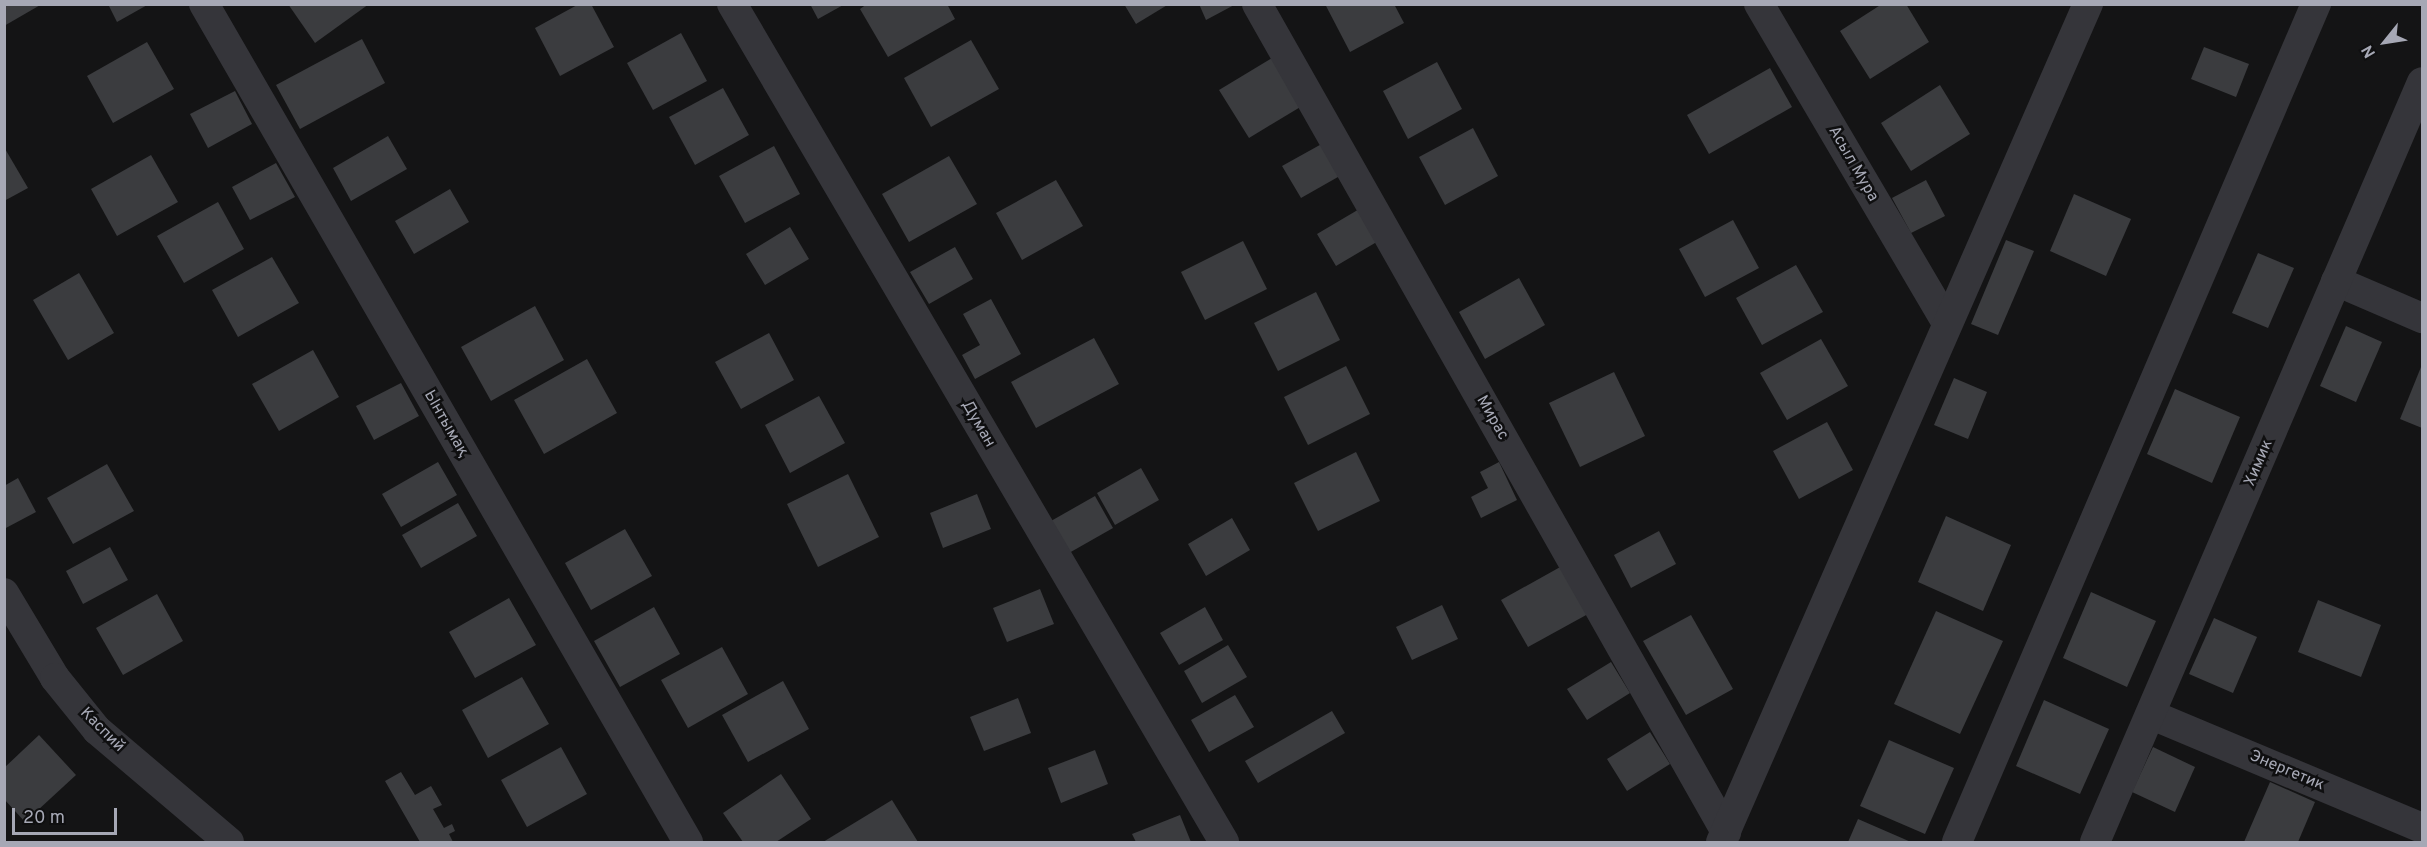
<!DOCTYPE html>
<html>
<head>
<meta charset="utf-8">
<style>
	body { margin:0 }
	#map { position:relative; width:2427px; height:847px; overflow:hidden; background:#141415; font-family:Overpass,sans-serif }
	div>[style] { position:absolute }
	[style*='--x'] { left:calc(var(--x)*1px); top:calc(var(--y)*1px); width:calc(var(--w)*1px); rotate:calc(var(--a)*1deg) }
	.building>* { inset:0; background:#3b3c3f }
	.minor>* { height:30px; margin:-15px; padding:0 15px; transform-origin:15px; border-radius:15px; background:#35353a }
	span { translate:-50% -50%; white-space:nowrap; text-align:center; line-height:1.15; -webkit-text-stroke:5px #0f0f10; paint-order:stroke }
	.street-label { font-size:16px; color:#a6a8b5 }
	.frame { position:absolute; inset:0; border:6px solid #a6a8b5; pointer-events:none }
	.north { position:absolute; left:2355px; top:12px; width:60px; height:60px; -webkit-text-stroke:4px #0f0f10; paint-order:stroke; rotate:240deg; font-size:16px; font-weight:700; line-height:24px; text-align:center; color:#a6a8b5 }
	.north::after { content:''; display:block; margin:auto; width:21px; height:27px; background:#a6a8b5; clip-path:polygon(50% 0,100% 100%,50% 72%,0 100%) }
	.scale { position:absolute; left:12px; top:808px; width:105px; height:27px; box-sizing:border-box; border:3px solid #a6a8b5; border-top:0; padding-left:8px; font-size:18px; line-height:21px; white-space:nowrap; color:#a6a8b5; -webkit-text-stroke:4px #0f0f10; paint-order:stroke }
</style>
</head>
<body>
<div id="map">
	<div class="building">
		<i style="clip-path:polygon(4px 4px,42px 4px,4px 26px)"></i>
		<i style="clip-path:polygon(108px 4px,149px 4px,117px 22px)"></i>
		<i style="clip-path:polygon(288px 4px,369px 4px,315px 43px)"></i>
		<i style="clip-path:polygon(579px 4px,591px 4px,614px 47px,560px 76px,535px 28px)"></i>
		<i style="clip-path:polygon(810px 4px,845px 4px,818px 19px)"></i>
		<i style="clip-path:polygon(867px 4px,947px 4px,955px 19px,888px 57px,860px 9px)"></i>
		<i style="clip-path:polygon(1124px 4px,1169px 4px,1136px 24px)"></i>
		<i style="clip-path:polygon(1199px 4px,1236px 4px,1206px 20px)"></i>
		<i style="clip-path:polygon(1325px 4px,1394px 4px,1404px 23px,1350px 52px)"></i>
		<i style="clip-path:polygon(1882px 4px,1906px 4px,1929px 42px,1870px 79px,1840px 31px)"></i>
		<i style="clip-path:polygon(681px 33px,707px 81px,653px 110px,627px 63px)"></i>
		<i style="clip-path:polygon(362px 39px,385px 83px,300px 129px,276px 85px)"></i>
		<i style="clip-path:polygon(971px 40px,999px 89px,931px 127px,904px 78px)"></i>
		<i style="clip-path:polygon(147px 42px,174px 89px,113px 123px,87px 76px)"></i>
		<i style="clip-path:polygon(2204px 47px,2249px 64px,2236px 97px,2191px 79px)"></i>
		<i style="clip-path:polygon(1272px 58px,1302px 106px,1249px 138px,1219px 90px)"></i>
		<i style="clip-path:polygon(1437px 62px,1462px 109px,1408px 139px,1383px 91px)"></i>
		<i style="clip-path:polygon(1770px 68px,1792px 107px,1709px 154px,1687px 115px)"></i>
		<i style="clip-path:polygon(1940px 85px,1970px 134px,1911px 171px,1881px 123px)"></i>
		<i style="clip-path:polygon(723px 88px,749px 135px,695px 165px,669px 117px)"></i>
		<i style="clip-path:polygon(235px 91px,252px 124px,208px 148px,190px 114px)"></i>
		<i style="clip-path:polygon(1473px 128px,1498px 176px,1445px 205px,1419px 157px)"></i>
		<i style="clip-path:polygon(388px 136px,407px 169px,351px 201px,333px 168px)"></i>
		<i style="clip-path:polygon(1327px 141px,1345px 173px,1301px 198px,1282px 166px)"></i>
		<i style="clip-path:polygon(774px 146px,800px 194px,745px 223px,719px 176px)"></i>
		<i style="clip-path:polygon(4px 147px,28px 188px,4px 201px)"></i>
		<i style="clip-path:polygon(151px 155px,178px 202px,117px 236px,91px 189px)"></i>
		<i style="clip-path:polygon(949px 156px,977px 204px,909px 242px,882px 194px)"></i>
		<i style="clip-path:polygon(276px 163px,295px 197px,250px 220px,232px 187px)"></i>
		<i style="clip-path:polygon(1056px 180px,1083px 226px,1022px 260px,996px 213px)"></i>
		<i style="clip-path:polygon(1926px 180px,1945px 216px,1911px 233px,1892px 198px)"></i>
		<i style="clip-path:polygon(450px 189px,469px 222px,414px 254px,395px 221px)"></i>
		<i style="clip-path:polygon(2074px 194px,2131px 219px,2106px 276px,2050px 251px)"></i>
		<i style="clip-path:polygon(218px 202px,244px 249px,184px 283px,157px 236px)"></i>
		<i style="clip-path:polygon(1361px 208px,1380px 240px,1336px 266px,1317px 234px)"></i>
		<i style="clip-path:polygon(1733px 220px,1759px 268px,1705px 297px,1679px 249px)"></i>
		<i style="clip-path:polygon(790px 227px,809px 259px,765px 285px,746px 254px)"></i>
		<i style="clip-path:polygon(2006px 240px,2034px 251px,1998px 335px,1971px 324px)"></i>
		<i style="clip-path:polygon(1243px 241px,1267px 289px,1205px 320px,1181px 272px)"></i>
		<i style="clip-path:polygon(955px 247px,973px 279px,929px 304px,910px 272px)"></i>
		<i style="clip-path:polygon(2258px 253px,2294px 268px,2268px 328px,2232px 313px)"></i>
		<i style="clip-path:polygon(272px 257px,299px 303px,238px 337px,212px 290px)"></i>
		<i style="clip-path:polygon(1796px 265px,1823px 312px,1762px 345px,1736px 298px)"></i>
		<i style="clip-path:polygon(79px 273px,114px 333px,68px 360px,33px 300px)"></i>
		<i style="clip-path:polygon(1519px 278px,1545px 325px,1485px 359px,1459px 312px)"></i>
		<i style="clip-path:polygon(1316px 292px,1340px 340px,1278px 371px,1254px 323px)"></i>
		<i style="clip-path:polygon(991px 299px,1021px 354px,975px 379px,962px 355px,980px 345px,963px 314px)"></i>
		<i style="clip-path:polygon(535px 306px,564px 360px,491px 401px,461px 347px)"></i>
		<i style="clip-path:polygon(2346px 326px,2382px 342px,2356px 402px,2320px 386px)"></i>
		<i style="clip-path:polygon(769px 333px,794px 380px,741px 409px,715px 362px)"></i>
		<i style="clip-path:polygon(1094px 338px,1119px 384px,1036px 428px,1011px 382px)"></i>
		<i style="clip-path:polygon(1821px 339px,1848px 386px,1787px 420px,1760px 373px)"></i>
		<i style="clip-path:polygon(313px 350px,339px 397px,279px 431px,252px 384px)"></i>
		<i style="clip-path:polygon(587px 359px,617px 413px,544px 454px,514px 400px)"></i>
		<i style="clip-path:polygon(1346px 366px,1370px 414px,1308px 445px,1284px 397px)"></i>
		<i style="clip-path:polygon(2421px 367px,2422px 368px,2422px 428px,2400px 419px)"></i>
		<i style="clip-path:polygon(1614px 372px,1645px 436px,1580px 467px,1549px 403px)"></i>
		<i style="clip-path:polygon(1954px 378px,1987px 392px,1968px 439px,1934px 425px)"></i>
		<i style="clip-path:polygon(401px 383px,419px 416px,374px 440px,356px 406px)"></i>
		<i style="clip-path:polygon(2175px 389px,2240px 417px,2212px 483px,2147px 454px)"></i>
		<i style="clip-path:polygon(819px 396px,845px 443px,790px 473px,765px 425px)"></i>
		<i style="clip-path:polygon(1827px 422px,1853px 470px,1799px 499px,1773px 451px)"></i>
		<i style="clip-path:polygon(1356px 452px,1380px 501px,1318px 531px,1294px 483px)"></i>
		<i style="clip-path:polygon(438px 462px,457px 495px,401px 527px,382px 494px)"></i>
		<i style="clip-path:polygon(1499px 462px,1517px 500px,1481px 518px,1471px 497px,1488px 488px,1480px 472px)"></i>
		<i style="clip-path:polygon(107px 464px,134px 511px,73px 544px,47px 498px)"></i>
		<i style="clip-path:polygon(1141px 468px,1159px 500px,1115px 525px,1097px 493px)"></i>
		<i style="clip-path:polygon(848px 474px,879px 537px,818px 567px,787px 504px)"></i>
		<i style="clip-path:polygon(18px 478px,36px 512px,4px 529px,4px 486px)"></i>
		<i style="clip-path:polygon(977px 494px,991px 529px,943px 548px,930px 513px)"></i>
		<i style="clip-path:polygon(1095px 496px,1113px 528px,1069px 553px,1051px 521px)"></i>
		<i style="clip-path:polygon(458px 503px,477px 536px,421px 568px,402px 535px)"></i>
		<i style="clip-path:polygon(1946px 516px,2011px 545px,1983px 611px,1918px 582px)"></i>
		<i style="clip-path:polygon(1232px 518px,1250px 550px,1206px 576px,1188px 544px)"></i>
		<i style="clip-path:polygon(625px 529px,652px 576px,591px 610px,565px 563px)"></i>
		<i style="clip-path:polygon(1659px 531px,1676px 564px,1631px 588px,1614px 555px)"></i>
		<i style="clip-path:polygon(110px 547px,128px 580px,83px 604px,66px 571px)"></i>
		<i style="clip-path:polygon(1562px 566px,1588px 614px,1528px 647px,1501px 600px)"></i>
		<i style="clip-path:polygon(1040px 589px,1054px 624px,1007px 642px,993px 608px)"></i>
		<i style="clip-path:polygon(2091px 592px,2156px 621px,2127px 687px,2063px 658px)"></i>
		<i style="clip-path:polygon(157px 594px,183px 641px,123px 675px,96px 628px)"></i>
		<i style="clip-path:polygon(509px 598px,536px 645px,475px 678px,449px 632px)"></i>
		<i style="clip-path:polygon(2318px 600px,2381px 625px,2361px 677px,2298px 652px)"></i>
		<i style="clip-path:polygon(1442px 605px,1458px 639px,1412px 660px,1396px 627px)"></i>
		<i style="clip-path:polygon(654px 607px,680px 654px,620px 687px,594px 641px)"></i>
		<i style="clip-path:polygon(1205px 607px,1223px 640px,1179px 665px,1160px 633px)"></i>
		<i style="clip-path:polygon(1936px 611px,2003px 641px,1960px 734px,1894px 704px)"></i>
		<i style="clip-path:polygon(1691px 615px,1733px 689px,1686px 715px,1643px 641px)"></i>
		<i style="clip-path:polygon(2214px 618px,2257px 637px,2233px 693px,2189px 674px)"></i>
		<i style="clip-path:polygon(1228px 645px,1247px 677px,1202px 703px,1184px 671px)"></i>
		<i style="clip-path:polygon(722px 647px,748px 694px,688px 728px,661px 680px)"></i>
		<i style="clip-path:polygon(1611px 662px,1630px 693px,1587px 720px,1567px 689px)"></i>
		<i style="clip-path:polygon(522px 677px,549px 724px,488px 758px,462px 710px)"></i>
		<i style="clip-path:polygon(783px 681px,809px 729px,748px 762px,722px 715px)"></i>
		<i style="clip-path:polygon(1235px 695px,1254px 727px,1209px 752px,1191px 720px)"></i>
		<i style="clip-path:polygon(1018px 698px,1031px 733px,984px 751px,970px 717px)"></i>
		<i style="clip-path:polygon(2044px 700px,2109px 729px,2080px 794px,2016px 766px)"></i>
		<i style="clip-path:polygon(1332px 711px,1345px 733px,1258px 783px,1245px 761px)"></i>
		<i style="clip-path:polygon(1650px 732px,1670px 764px,1627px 791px,1607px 759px)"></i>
		<i style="clip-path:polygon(39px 735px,76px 775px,25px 822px,4px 799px,4px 768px)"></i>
		<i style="clip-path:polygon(1889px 740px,1954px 768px,1925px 834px,1860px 806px)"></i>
		<i style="clip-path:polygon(561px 747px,587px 794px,527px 827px,501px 780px)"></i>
		<i style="clip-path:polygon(2153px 747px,2195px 767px,2175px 812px,2132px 792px)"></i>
		<i style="clip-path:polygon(1095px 750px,1108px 784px,1061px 803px,1048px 768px)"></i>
		<i style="clip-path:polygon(401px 772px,415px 795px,431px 786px,442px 805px,433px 809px,444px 828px,452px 824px,455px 831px,449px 834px,453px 842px,420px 842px,385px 781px)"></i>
		<i style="clip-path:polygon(781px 774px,811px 819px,776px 842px,743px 842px,723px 813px)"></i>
		<i style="clip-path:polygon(2270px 782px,2315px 802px,2298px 842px,2244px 842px)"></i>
		<i style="clip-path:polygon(892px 800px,918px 842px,823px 842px)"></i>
		<i style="clip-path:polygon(1180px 815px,1191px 842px,1136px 842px,1132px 834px)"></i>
		<i style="clip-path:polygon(1858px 819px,1911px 842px,1848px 842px)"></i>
	</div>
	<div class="minor">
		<i style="--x:204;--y:4;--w:968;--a:59.99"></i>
		<i style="--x:732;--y:4;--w:972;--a:59.58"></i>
		<i style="--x:1257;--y:4;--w:952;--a:60.47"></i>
		<i style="--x:1759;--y:4;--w:370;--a:59.5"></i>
		<i style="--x:2336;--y:281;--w:94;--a:23.3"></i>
		<i style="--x:4;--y:593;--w:99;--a:59"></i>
		<i style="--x:55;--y:678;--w:67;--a:51.1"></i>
		<i style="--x:97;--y:730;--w:173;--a:40.3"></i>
		<i style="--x:2152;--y:715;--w:293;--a:22.7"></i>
		<i style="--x:1721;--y:842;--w:915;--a:-66.35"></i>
		<i style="--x:1957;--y:842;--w:912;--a:-66.81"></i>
		<i style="--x:2095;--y:842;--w:827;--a:-66.72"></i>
	</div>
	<div class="street-label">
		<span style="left:1853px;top:164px;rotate:60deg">Асыл Мура</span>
		<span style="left:1492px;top:418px;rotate:60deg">Мирас</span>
		<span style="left:446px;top:424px;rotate:60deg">Ынтымақ</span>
		<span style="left:978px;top:424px;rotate:60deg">Думан</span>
		<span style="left:2259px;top:463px;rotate:-67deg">Химик</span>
		<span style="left:102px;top:730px;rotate:45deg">Каспий</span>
		<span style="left:2287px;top:771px;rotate:23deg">Энергетик</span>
	</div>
	<div class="frame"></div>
	<div class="north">N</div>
	<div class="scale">20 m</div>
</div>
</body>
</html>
